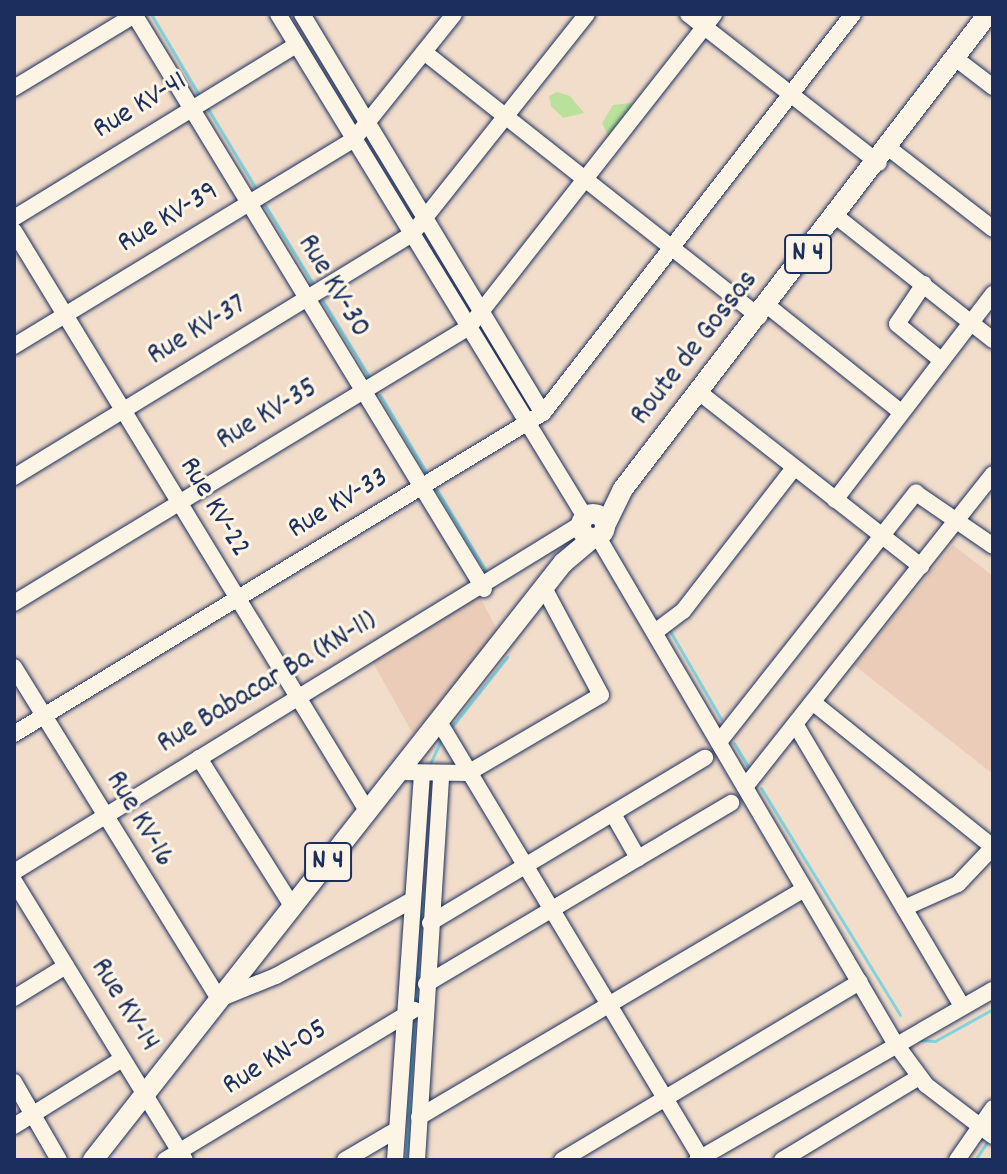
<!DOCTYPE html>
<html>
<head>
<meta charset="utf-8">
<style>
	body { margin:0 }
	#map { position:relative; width:1007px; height:1174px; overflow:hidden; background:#f2ddcb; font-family:Dekko,sans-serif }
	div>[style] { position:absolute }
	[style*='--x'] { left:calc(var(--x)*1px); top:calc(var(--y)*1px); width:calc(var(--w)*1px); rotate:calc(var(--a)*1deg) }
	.built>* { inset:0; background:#eaccb9 }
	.green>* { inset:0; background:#bae19c }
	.stream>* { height:3px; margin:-1.5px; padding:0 1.5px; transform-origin:1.5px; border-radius:1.5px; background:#82d3dd }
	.roads { filter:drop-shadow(0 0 2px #1b2f5e) drop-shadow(0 0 2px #1b2f5e) }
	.minor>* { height:16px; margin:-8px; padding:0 8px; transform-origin:8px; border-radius:8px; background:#fcf5e5 }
	.major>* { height:20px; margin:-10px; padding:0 10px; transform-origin:10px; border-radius:10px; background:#fcf5e5 }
	.major>.ring { margin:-10px; padding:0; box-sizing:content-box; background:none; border:20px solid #fcf5e5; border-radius:50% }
	span { translate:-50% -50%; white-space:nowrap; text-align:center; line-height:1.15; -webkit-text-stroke:6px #fcf5e5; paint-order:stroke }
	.shield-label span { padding:2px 6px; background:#fcf5e5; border:2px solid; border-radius:6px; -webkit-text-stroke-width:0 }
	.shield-label { font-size:28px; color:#1b2f5e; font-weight:700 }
	.street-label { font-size:30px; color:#1b2f5e }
	.frame { position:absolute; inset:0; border:16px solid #1b2f5e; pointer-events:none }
</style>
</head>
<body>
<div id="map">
	<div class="built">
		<i style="clip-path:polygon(953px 545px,993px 576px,993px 774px,854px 665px)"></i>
		<i style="clip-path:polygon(478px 593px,498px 632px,413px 734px,372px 661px)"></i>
	</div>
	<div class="green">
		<i style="clip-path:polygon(557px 92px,570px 96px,584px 113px,563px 118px,551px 106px,549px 96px)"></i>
		<i style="clip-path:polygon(630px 103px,635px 109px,611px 141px,602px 123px,613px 105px)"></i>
	</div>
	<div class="stream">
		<i style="--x:151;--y:14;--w:96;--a:59.4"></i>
		<i style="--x:208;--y:109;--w:97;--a:58.9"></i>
		<i style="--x:265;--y:205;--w:96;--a:58.6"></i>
		<i style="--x:323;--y:301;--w:92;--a:58.7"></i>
		<i style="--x:380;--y:395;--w:96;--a:59.1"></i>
		<i style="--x:437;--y:490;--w:97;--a:58.9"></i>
		<i style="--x:670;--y:631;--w:102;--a:59.9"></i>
		<i style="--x:450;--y:729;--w:92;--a:-51.6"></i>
		<i style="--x:734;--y:743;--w:29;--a:59"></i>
		<i style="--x:429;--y:766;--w:31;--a:-65"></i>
		<i style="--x:761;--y:788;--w:266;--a:58.5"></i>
		<i style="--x:415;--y:1006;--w:109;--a:-86.8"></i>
		<i style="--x:918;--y:1040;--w:17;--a:3"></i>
		<i style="--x:935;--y:1041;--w:66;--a:-28.9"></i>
		<i style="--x:406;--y:1160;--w:143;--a:-86.8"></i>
		<i style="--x:975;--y:1160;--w:23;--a:-56"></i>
	</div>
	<div class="roads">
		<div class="minor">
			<i style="--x:134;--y:14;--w:673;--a:58.67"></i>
			<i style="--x:278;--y:14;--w:589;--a:58.6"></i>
			<i style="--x:302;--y:14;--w:466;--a:58.9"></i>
			<i style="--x:688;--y:14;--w:242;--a:38"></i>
			<i style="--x:424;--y:52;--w:427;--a:38.3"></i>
			<i style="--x:955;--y:58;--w:48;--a:37.3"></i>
			<i style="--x:14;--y:88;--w:143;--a:-31.2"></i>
			<i style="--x:890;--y:149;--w:130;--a:37.8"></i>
			<i style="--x:837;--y:217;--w:199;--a:38.3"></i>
			<i style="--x:14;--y:218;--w:331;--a:-31.5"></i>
			<i style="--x:14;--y:231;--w:680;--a:58.65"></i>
			<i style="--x:924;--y:284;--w:48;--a:124"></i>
			<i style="--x:897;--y:324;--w:57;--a:39.3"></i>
			<i style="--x:768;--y:306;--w:170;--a:38.6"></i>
			<i style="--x:14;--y:346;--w:398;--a:-31.3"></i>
			<i style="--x:354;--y:139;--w:160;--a:-51.3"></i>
			<i style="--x:700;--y:393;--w:281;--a:38.1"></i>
			<i style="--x:14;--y:477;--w:466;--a:-31.4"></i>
			<i style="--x:412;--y:234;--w:281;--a:-51.5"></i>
			<i style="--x:835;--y:500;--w:260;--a:-52.5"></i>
			<i style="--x:598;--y:537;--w:587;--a:59.59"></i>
			<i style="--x:895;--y:1043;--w:52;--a:53.6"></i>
			<i style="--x:926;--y:1085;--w:84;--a:37.3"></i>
			<i style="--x:14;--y:603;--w:532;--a:-31.24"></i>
			<i style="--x:469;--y:327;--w:397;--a:-51.9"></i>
			<i style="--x:655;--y:632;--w:35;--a:-37"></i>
			<i style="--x:683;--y:611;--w:181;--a:-52.2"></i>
			<i style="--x:14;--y:667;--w:390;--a:58.3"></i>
			<i style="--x:219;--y:999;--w:61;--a:-22"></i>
			<i style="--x:276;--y:976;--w:156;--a:-29.2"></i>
			<i style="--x:815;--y:704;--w:228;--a:38.8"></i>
			<i style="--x:993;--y:847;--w:51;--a:133.4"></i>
			<i style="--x:958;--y:884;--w:59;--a:156"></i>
			<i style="--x:438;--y:720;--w:511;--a:59.02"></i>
			<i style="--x:797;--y:727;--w:324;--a:59.4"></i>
			<i style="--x:14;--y:734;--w:619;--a:-31.25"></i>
			<i style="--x:543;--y:413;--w:505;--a:-52.15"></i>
			<i style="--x:719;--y:742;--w:318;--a:-51.7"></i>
			<i style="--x:916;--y:493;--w:93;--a:34.5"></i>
			<i style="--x:199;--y:758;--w:176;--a:57.8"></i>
			<i style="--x:400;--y:772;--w:68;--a:0.8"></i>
			<i style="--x:468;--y:773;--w:154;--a:-30.4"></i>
			<i style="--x:601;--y:695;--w:121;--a:-118"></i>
			<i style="--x:745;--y:787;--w:399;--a:-51.6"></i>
			<i style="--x:613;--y:814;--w:51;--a:60.4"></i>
			<i style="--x:14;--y:872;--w:665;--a:-31.54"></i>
			<i style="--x:14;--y:881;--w:327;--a:58.5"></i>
			<i style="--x:430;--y:923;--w:321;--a:-31"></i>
			<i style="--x:426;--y:984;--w:355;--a:-30.7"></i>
			<i style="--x:14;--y:998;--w:61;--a:-31.6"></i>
			<i style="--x:14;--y:1082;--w:90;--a:60"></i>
			<i style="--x:419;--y:1117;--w:448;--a:-30.6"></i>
			<i style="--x:14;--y:1126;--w:127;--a:-31.8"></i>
			<i style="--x:165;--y:1160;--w:291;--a:-31.1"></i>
			<i style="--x:345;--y:1160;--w:59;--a:-30.5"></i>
			<i style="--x:395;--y:1160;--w:385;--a:-86"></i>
			<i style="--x:417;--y:1160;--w:383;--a:-86.4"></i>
			<i style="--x:562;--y:1160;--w:347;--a:-30.9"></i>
			<i style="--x:697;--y:1160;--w:341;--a:-29.9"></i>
			<i style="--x:782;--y:1160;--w:160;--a:-31.2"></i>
			<i style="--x:957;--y:1160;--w:63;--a:-55.3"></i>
		</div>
		<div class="major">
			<i class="ring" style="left:581px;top:514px;width:4px;height:4px"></i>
			<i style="--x:605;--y:526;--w:41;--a:-64.1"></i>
			<i style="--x:623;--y:489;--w:599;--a:-52.46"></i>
			<i style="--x:93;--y:1160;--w:760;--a:-51.79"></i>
			<i style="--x:563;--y:563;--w:39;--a:-40"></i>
		</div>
	</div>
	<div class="shield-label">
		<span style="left:808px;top:254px">N 4</span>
		<span style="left:328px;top:862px">N 4</span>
	</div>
	<div class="street-label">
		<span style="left:141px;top:107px;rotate:-31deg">Rue KV-41</span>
		<span style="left:169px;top:219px;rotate:-31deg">Rue KV-39</span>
		<span style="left:332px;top:287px;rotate:59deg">Rue KV-30</span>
		<span style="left:198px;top:332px;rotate:-31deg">Rue KV-37</span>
		<span style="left:696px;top:349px;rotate:-52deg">Route de Gossas</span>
		<span style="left:268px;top:416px;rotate:-31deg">Rue KV-35</span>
		<span style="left:339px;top:505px;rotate:-31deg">Rue KV-33</span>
		<span style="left:213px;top:508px;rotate:59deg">Rue KV-22</span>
		<span style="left:268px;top:684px;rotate:-31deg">Rue Babacar Ba (KN-11)</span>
		<span style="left:138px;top:820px;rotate:59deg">Rue KV-16</span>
		<span style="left:123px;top:1006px;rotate:58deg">Rue KV-14</span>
		<span style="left:276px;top:1059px;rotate:-32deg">Rue KN-05</span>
	</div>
	<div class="frame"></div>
</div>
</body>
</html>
